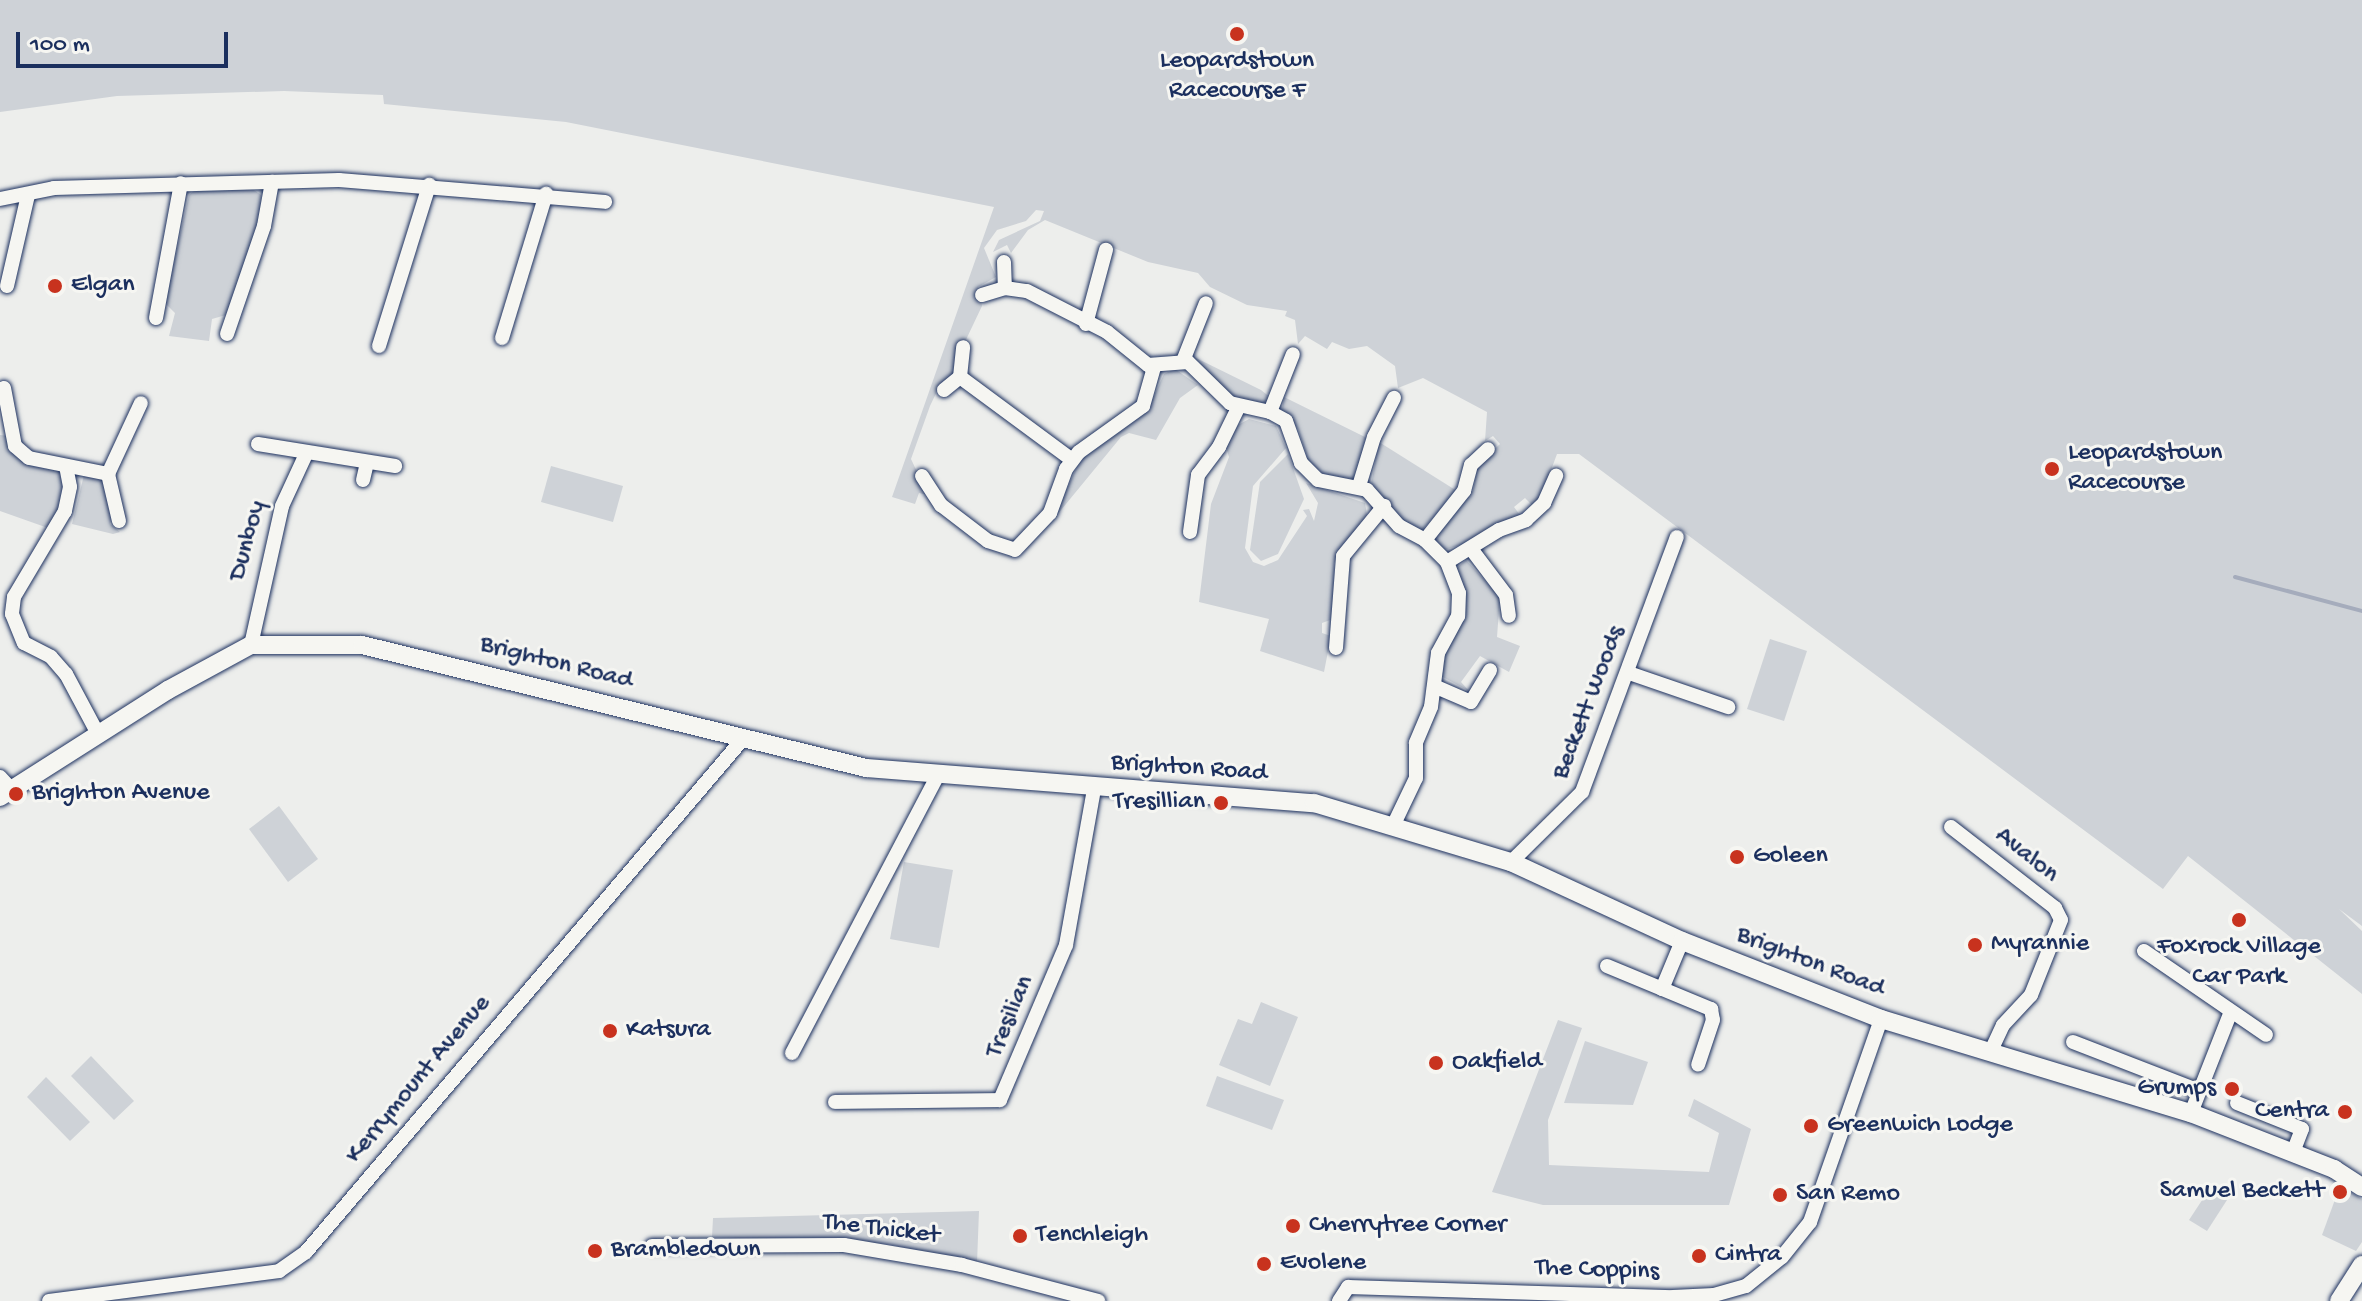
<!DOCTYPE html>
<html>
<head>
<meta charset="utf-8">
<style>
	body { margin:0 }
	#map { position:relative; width:2362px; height:1301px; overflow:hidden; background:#edeeec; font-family:"Gochi Hand",sans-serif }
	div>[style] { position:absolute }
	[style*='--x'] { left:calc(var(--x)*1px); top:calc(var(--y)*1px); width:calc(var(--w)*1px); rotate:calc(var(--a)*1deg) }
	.green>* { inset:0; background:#ced2d7 }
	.stream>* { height:4px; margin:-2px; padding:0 2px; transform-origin:2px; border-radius:2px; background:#a5acbc }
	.roads { filter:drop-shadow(0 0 2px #1b2f5e) drop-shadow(0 0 2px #1b2f5e) }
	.street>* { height:14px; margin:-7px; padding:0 7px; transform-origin:7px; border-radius:7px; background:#f6f6f2 }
	.secondary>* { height:18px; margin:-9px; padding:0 9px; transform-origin:9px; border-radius:9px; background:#f6f6f2 }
	.dots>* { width:22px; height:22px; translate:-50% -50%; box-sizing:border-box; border:4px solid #f6f6f2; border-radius:50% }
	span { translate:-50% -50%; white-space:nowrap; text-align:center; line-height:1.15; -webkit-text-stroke:6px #f6f6f2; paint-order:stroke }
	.poi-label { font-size:26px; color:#1b2f5e }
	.left { translate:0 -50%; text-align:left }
	.right { translate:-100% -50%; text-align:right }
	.street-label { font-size:26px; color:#1b2f5e }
	.scale { position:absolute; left:16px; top:32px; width:212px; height:36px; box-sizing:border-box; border:4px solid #1b2f5e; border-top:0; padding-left:10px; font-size:24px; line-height:28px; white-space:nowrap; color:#1b2f5e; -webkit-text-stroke:6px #f6f6f2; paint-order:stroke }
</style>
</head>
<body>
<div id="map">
	<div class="green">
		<i style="clip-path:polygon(0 0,2362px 0,2362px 926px,2339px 909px,2362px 931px,2362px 994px,2188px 856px,2163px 889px,1579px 454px,1557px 454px,1541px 497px,1532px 505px,1525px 498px,1514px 507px,1520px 515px,1473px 541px,1444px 550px,1434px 538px,1448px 514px,1473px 491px,1478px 465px,1500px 444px,1493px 436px,1485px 441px,1487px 412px,1423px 378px,1398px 388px,1395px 366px,1367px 346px,1349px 349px,1332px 342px,1327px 349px,1305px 336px,1298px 344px,1295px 320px,1285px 316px,1287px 311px,1247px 305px,1210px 287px,1198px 273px,1148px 262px,1045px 220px,1028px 230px,1011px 253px,1007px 245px,993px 252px,999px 240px,1040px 221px,1044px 211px,1036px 210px,1026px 221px,997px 230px,984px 248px,996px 277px,978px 287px,982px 306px,963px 346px,957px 344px,956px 372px,940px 385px,930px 406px,911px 459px,928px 495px,919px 493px,915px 504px,892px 497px,994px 207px,566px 122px,384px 104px,383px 95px,284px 91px,117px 96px,0 112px)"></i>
		<i style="clip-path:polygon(251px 188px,261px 195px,260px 220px,226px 315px,212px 319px,209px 341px,169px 336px,175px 313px,165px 303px,189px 195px,195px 190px)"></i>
		<i style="clip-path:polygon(1194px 357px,1261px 390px,1271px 398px,1263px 403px,1234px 399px)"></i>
		<i style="clip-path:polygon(1175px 369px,1198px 385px,1180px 398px,1156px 440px,1129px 433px,1121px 437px,1052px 521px,1082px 456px,1149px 407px,1164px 374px)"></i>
		<i style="clip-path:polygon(1284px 397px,1367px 438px,1355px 479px,1328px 477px,1309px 462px,1298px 429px,1282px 411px)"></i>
		<i style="clip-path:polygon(1249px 419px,1276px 426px,1286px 448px,1253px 486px,1245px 548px,1253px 562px,1264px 566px,1278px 560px,1307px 516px,1303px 510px,1309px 509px,1314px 521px,1318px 503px,1306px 483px,1365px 503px,1367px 515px,1334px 563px,1333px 619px,1322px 623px,1322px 633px,1331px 636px,1324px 672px,1260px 651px,1269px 619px,1199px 602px,1211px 504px,1229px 457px,1226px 447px,1238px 425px)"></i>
		<i style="clip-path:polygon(0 435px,9px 436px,14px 448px,64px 467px,64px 500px,48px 528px,0 511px)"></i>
		<i style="clip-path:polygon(1379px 442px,1457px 491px,1422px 530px,1403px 521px,1371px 485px)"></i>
		<i style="clip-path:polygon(1288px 454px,1304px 499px,1278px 554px,1261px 561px,1250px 550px,1260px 482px)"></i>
		<i style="clip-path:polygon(551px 466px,623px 486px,613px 522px,541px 502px)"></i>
		<i style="clip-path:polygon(99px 468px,113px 509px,110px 524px,120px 532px,113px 534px,72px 524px,84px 475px)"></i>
		<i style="clip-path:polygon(1466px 560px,1500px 597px,1497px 637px,1520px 646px,1509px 672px,1480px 656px,1461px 682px,1469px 691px,1441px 676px,1445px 653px,1456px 632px,1457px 568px)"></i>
		<i style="clip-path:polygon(1770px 639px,1807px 651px,1784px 721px,1747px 709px)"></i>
		<i style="clip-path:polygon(279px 806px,318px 859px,288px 882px,249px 829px)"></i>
		<i style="clip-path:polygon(904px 862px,953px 870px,939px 948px,890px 939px)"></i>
		<i style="clip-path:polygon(1261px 1002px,1298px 1017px,1270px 1086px,1219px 1065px,1238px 1019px,1252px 1024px)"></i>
		<i style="clip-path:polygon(1558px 1020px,1582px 1028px,1548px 1120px,1549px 1165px,1709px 1172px,1719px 1133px,1688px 1116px,1694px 1099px,1751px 1129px,1729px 1205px,1543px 1205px,1492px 1192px)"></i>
		<i style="clip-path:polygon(1585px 1041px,1648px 1062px,1633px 1105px,1564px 1103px)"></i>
		<i style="clip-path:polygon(91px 1056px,134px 1101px,114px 1120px,71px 1076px)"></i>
		<i style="clip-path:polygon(1217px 1076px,1284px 1100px,1272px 1130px,1206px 1106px)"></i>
		<i style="clip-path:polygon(46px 1077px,90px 1122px,70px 1141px,27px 1097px)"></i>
		<i style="clip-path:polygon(2340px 1186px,2362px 1199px,2362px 1242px,2356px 1251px,2322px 1235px)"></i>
		<i style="clip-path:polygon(2210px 1188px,2227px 1200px,2207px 1231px,2189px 1220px)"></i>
		<i style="clip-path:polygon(979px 1211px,977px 1263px,888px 1244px,712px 1237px,713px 1218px)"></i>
	</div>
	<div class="stream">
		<i style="--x:2235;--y:577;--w:131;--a:15"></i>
	</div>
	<div class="roads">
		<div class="street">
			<i style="--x:0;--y:199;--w:55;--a:-11.5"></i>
			<i style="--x:54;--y:188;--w:285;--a:-1.6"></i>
			<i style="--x:339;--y:180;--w:267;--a:4.7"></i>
			<i style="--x:1004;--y:262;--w:26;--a:88"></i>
			<i style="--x:7;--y:286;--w:93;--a:-77"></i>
			<i style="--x:982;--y:295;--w:24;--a:-17"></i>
			<i style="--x:1005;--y:288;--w:22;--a:8"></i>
			<i style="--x:1027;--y:291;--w:90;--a:27.1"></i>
			<i style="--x:1107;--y:332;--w:53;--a:38.8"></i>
			<i style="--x:1148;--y:365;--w:40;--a:-4.3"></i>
			<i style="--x:1188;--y:362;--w:59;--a:44.3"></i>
			<i style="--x:1230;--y:403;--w:41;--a:12.7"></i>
			<i style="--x:1270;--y:412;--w:18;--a:29"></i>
			<i style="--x:1286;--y:421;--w:45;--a:70.3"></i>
			<i style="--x:1301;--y:463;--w:24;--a:45"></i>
			<i style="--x:1318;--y:480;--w:50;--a:11.5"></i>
			<i style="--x:1367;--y:490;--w:48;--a:48.4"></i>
			<i style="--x:1399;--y:526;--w:30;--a:28"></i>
			<i style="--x:1425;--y:540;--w:31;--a:45"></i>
			<i style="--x:1447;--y:562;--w:33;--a:69"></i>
			<i style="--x:1459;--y:593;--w:23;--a:92"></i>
			<i style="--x:1458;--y:616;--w:42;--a:118.4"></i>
			<i style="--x:1438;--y:653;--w:54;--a:97.4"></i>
			<i style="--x:1431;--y:707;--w:39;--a:113"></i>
			<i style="--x:1416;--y:743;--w:35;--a:90"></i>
			<i style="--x:1416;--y:778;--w:55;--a:115.6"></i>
			<i style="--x:156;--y:318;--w:137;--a:-79.5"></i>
			<i style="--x:1086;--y:324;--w:77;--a:-74.9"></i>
			<i style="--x:227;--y:334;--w:114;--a:-71.1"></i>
			<i style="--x:264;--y:226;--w:45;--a:-79.7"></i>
			<i style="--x:502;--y:338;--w:151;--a:-73"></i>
			<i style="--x:379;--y:346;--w:169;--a:-72.7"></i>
			<i style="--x:1183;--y:361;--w:62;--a:-68.4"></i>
			<i style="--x:960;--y:377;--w:139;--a:36.5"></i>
			<i style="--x:4;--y:388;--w:59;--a:79.3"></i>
			<i style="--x:15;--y:446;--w:18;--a:41"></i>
			<i style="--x:29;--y:458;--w:81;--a:11.4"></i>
			<i style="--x:944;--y:390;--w:21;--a:-39"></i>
			<i style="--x:960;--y:377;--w:30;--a:-84"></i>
			<i style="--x:1270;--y:412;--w:62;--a:-68.4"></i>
			<i style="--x:258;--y:444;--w:139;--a:9.1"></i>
			<i style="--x:66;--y:466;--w:21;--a:79"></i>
			<i style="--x:70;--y:487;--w:25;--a:102"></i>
			<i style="--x:65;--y:511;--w:100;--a:120.7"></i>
			<i style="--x:14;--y:597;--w:17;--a:97"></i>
			<i style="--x:12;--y:614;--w:31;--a:68"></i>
			<i style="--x:24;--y:643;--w:30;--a:27"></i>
			<i style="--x:51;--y:657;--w:23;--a:49"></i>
			<i style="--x:66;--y:674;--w:68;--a:61.9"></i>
			<i style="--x:922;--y:476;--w:35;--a:57"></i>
			<i style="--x:941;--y:505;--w:59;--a:37.5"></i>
			<i style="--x:988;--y:541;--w:28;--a:18"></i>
			<i style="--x:1015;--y:550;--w:51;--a:-46.6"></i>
			<i style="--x:1050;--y:513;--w:47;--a:-70"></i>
			<i style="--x:1066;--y:469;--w:21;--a:-53"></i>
			<i style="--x:1079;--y:452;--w:79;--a:-35.7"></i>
			<i style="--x:1143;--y:406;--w:41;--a:-74.2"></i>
			<i style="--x:363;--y:480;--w:18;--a:-77"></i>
			<i style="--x:1359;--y:486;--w:51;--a:-73"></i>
			<i style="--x:1374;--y:437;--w:44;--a:-62.9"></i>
			<i style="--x:119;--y:521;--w:48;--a:-103.2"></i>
			<i style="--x:108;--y:474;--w:78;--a:-65.1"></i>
			<i style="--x:1190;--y:532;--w:58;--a:-82"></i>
			<i style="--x:1198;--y:475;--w:35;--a:-53"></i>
			<i style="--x:1219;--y:447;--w:43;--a:-64"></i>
			<i style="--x:1425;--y:540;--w:63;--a:-51.5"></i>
			<i style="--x:1464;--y:491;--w:27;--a:-75"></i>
			<i style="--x:1471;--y:465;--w:23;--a:-43"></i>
			<i style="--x:1472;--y:550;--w:56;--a:52.9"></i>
			<i style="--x:1506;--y:595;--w:21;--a:82"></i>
			<i style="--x:1447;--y:562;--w:61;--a:-31.6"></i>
			<i style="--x:1499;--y:530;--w:29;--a:-20"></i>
			<i style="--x:1526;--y:520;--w:25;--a:-43"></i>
			<i style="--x:1544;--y:503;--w:30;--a:-66"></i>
			<i style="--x:251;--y:645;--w:142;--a:-77.4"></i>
			<i style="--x:282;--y:506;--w:57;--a:-65.2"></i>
			<i style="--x:1336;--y:648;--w:92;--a:-85.6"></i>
			<i style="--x:1343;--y:556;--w:65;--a:-50.6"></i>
			<i style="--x:1629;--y:673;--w:105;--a:19"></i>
			<i style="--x:1434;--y:686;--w:40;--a:23.4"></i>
			<i style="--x:1471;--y:702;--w:37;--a:-59"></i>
			<i style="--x:0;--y:777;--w:16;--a:47"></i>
			<i style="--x:1951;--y:827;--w:132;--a:37.9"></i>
			<i style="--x:2055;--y:908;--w:13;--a:63"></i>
			<i style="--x:2061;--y:920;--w:81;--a:111.8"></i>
			<i style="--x:2031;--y:995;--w:41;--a:133"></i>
			<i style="--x:2003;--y:1025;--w:31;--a:115"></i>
			<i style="--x:1511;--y:862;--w:100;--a:-44.6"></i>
			<i style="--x:1582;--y:792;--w:272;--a:-69.6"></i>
			<i style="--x:2144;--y:951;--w:148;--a:34.5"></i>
			<i style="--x:1607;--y:966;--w:113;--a:22.5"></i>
			<i style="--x:1711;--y:1009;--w:11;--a:80"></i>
			<i style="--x:1713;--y:1020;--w:47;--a:108.4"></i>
			<i style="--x:1662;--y:989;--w:52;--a:-67.4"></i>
			<i style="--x:2073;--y:1042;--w:133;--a:21.2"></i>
			<i style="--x:792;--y:1053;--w:312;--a:-62.3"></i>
			<i style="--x:835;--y:1102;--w:165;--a:-0.7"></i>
			<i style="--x:1000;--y:1100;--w:168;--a:-66.9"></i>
			<i style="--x:1066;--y:945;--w:158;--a:-79.8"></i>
			<i style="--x:2237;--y:1103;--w:70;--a:21.8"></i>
			<i style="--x:2302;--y:1129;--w:25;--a:111"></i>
			<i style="--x:2191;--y:1113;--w:106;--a:-68.5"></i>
			<i style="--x:652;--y:1246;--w:192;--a:-0.3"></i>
			<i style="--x:844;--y:1245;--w:120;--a:9.6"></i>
			<i style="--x:962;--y:1265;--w:141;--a:14.8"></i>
			<i style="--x:49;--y:1301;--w:232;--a:-7.4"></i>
			<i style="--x:279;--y:1271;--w:33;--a:-35"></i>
			<i style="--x:306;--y:1252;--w:672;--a:-49.58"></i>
			<i style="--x:1339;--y:1301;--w:17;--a:-57"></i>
			<i style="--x:1348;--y:1287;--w:325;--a:1.8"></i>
			<i style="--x:1673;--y:1297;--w:41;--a:-2.8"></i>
			<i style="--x:1714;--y:1295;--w:33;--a:-16"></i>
			<i style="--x:1746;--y:1286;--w:46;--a:-38.9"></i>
			<i style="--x:1782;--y:1257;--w:45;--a:-51.3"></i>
			<i style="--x:1810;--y:1222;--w:215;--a:-70.7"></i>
		</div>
		<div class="secondary">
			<i style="--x:0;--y:797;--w:199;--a:-32.5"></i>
			<i style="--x:168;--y:690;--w:94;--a:-28.5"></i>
			<i style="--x:251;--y:645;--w:111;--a:0"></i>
			<i style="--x:362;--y:645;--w:519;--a:13.71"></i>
			<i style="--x:866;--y:768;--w:449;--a:4.5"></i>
			<i style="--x:1314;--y:803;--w:206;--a:16.7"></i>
			<i style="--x:1511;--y:862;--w:188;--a:24.8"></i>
			<i style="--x:1682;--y:941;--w:214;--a:21.4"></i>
			<i style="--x:1881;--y:1019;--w:324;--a:16.9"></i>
			<i style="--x:2191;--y:1113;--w:154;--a:21.4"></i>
			<i style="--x:2334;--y:1169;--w:33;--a:33"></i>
			<i style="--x:2339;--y:1301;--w:43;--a:-57.4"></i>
		</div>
	</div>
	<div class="dots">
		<i style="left:1237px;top:34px;background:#c8321e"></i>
		<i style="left:55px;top:286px;background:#c8321e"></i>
		<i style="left:2052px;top:469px;background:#c8321e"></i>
		<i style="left:16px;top:794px;background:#c8321e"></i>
		<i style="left:1221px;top:803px;background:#c8321e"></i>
		<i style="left:1737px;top:857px;background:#c8321e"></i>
		<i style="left:2239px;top:920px;background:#c8321e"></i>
		<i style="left:1975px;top:945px;background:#c8321e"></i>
		<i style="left:610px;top:1031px;background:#c8321e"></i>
		<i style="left:1436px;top:1063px;background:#c8321e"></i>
		<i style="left:2232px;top:1089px;background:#c8321e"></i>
		<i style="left:2345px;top:1112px;background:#c8321e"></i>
		<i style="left:1811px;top:1126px;background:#c8321e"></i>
		<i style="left:2340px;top:1192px;background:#c8321e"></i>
		<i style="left:1780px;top:1195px;background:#c8321e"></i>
		<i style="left:1293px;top:1226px;background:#c8321e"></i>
		<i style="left:1020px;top:1236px;background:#c8321e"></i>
		<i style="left:595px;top:1251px;background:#c8321e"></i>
		<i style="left:1699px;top:1256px;background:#c8321e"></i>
		<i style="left:1264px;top:1264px;background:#c8321e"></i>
	</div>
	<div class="poi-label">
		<span style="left:1237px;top:77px">Leopardstown<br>Racecourse F</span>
		<span class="left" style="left:71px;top:286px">Elgan</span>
		<span class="left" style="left:2068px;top:469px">Leopardstown<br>Racecourse</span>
		<span class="left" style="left:32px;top:794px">Brighton Avenue</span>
		<span class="right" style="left:1205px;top:803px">Tresillian</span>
		<span class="left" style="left:1753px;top:857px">Goleen</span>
		<span class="left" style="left:1991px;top:945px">Myrannie</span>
		<span style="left:2239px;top:963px">Foxrock Village<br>Car Park</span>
		<span class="left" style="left:626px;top:1031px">Katsura</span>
		<span class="left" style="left:1452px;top:1063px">Oakfield</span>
		<span class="right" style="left:2216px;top:1089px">Grumps</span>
		<span class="right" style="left:2329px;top:1112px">Centra</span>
		<span class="left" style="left:1827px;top:1126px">Greenwich Lodge</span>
		<span class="right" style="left:2324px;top:1192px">Samuel Beckett</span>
		<span class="left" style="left:1796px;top:1195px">San Remo</span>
		<span class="left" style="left:1309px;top:1226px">Cherrytree Corner</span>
		<span class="left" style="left:1036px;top:1236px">Tenchleigh</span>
		<span class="left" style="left:611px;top:1251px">Brambledown</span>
		<span class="left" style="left:1715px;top:1256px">Cintra</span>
		<span class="left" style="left:1280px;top:1264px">Evolene</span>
	</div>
	<div class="street-label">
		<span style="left:249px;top:541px;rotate:-75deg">Dunboy</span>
		<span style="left:556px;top:664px;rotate:14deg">Brighton Road</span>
		<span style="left:1590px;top:703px;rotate:-69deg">Beckett Woods</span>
		<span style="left:1189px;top:769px;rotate:4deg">Brighton Road</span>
		<span style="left:2026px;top:856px;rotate:38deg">Avalon</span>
		<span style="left:1810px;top:963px;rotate:21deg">Brighton Road</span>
		<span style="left:1011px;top:1017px;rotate:-67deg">Tresilian</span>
		<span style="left:419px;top:1080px;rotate:-50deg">Kerrymount Avenue</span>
		<span style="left:881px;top:1230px;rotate:7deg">The Thicket</span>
		<span style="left:1597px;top:1271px;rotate:2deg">The Coppins</span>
	</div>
	<div class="scale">100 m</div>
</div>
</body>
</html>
